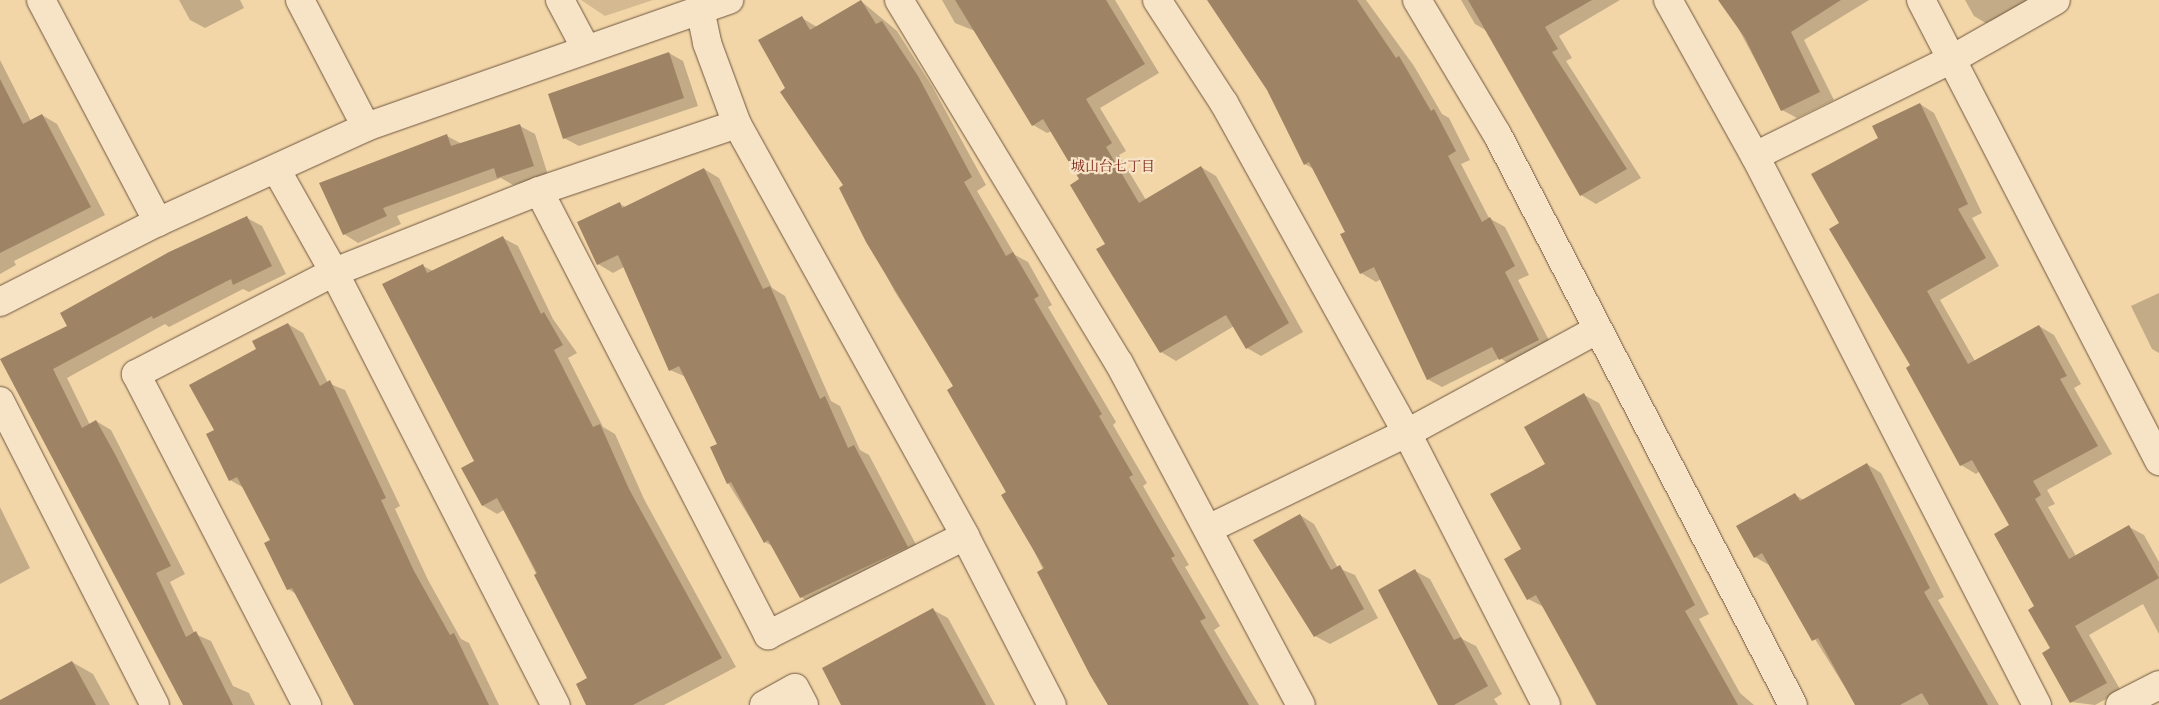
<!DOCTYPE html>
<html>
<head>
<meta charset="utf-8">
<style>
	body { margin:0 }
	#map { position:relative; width:2159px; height:705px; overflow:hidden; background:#f3d6a8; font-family:"Libre Caslon Text","Noto Serif JP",serif }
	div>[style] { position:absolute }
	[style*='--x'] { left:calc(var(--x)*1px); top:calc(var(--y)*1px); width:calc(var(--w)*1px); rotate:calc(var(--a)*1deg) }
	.green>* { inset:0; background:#d5b990 }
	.shadow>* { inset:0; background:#0003 }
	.building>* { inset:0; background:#9e8465 }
	.roads { filter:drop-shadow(0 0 1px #6e563f) drop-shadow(0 0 1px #6e563f) }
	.street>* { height:28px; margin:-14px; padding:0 14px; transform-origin:14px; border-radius:14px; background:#f7e4c6 }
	span { translate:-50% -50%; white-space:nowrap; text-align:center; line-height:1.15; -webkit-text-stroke:4.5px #f7e4c6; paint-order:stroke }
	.neighbourhood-label { font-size:14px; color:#7a1f14 }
</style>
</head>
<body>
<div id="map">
	<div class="green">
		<i style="clip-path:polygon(581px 0,653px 0,605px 16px)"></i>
	</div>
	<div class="shadow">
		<i style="clip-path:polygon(179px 0,240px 0,244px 8px,205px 28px,190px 20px)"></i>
		<i style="clip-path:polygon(942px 0,1115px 0,1159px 73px,1100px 108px,1126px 151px,1119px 155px,1146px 200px,1201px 167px,1216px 176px,1303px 332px,1261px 356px,1247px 348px,1234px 326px,1176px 361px,1161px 352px,1098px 250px,1106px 245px,1081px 180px,1052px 131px,1047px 133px,1033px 125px,975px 31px,955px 23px)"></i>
		<i style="clip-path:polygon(1208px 0,1366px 0,1414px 66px,1442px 114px,1449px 118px,1470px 160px,1461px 164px,1489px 218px,1505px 227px,1529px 275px,1518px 280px,1553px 348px,1515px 368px,1500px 358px,1442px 387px,1427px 379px,1381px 279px,1376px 282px,1361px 273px,1347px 232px,1315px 170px,1305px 164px,1268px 90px)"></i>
		<i style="clip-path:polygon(1461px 0,1620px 0,1559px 36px,1572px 58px,1566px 61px,1641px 178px,1596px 204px,1581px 195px,1487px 31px,1475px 24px)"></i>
		<i style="clip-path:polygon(1723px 0,1869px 0,1804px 40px,1834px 100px,1797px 118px,1782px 110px)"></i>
		<i style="clip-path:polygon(1965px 0,2035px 0,1989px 25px,1974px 16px)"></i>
		<i style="clip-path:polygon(861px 1px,897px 31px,932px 86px,986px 185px,977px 191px,1015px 255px,1028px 262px,1052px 305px,1048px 307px,1116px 422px,1113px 425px,1147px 483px,1143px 486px,1189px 565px,1185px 567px,1220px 626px,1214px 630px,1259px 705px,1108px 705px,955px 386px,895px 292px,840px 188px,845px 186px,782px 92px,787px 89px,802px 18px,817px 27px)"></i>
		<i style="clip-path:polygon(669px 53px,683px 61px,698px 106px,579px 146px,564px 138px)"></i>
		<i style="clip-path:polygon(0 60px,31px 121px,42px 115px,57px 124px,105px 215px,14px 261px,16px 265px,0 274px)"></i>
		<i style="clip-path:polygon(1920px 104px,1934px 113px,1982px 213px,1972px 218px,1999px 266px,1940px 300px,1975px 361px,2039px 326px,2054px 335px,2081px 384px,2074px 388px,2112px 454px,2047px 490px,2055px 504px,2048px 507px,2076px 556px,2129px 527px,2144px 535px,2159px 562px,2159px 634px,2143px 604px,2089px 635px,2121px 691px,2095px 705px,2071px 702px,2011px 526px,1980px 471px,1976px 474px,1961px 465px,1840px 224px,1880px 138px)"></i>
		<i style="clip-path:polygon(520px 126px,535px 134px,548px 175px,513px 185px,501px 178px,397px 216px,401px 224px,358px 243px,344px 234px,447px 136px,462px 144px)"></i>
		<i style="clip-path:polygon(704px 169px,719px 178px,772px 288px,785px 296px,831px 401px,840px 406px,860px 450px,869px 455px,922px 556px,816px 606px,801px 597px,774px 547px,765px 542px,728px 483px,718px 445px,686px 377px,670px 370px,624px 267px,613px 273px,598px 264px,620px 204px,627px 208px)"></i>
		<i style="clip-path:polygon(247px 218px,262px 226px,286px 274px,249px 292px,243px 289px,169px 327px,165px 324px,67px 378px,90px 425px,96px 421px,111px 430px,185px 574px,170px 582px,195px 634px,211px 641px,233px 686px,249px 693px,255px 705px,187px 705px,1px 360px,69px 327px)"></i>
		<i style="clip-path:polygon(503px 238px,518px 246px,553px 319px,577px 353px,568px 358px,603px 427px,615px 434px,644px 499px,736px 667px,664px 705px,588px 705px,589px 679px,504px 510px,497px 514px,482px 505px,475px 462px,423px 266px,433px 271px)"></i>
		<i style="clip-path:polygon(2159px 293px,2159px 353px,2152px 349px,2131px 306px)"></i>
		<i style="clip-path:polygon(288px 324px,303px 333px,328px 383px,345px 390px,400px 506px,395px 509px,428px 580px,461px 639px,469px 643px,499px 705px,354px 705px,296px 594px,288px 589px,272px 541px,244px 488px,230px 480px,215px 430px,257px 350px)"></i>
		<i style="clip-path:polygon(1584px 395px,1599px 403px,1709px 614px,1699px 619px,1740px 693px,1754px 705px,1596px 705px,1544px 607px,1528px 599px,1523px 550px,1547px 465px)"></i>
		<i style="clip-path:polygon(1867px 464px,1881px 473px,1944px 597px,1938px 600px,1999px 705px,1856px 705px,1769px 565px,1755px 557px,1795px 495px,1804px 500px)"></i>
		<i style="clip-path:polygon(0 507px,30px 568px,0 584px)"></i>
		<i style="clip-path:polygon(1300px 515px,1314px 524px,1338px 568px,1355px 575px,1378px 618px,1330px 644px,1315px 636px)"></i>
		<i style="clip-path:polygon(1415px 571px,1430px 579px,1462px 639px,1476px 646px,1502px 694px,1494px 699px,1498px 705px,1441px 705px)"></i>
		<i style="clip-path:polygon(933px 610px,948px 618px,995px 705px,843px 705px)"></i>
		<i style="clip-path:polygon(72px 662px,93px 674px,110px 705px,15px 705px)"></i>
	</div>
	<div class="building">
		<i style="clip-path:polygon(861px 0,876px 24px,882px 21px,918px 76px,972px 177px,964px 182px,1006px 256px,1013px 252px,1039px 296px,1034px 299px,1102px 414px,1099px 416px,1133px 475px,1129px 477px,1175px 556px,1171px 558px,1206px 618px,1200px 621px,1249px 705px,1108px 705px,1090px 675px,1037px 572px,1044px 568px,1001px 495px,1006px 492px,947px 390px,953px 386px,866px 242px,839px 188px,843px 185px,780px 92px,785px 88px,758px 40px,802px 16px,810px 30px)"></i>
		<i style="clip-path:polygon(955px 0,1106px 0,1145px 64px,1086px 99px,1112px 143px,1106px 147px,1139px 203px,1201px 166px,1289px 323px,1246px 349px,1226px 315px,1160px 353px,1096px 249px,1105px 244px,1070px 185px,1079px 179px,1043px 119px,1032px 126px)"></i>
		<i style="clip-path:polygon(1207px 0,1357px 0,1396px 58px,1399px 56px,1431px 111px,1434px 109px,1456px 151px,1448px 156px,1482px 222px,1490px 217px,1515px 266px,1505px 272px,1539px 340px,1499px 360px,1492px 347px,1427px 380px,1374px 267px,1360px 274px,1340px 234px,1345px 232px,1309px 162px,1304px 165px,1267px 90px)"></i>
		<i style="clip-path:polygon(1468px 0,1592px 0,1545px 27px,1558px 49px,1552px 52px,1627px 169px,1580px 196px)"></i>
		<i style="clip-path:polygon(1718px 0,1841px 0,1791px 32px,1820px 92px,1781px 111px,1745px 38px)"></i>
		<i style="clip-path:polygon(669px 52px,684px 98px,563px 139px,548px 94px)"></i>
		<i style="clip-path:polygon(0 79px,23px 124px,42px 114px,91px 207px,0 253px)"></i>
		<i style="clip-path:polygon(1920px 103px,1968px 204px,1958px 209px,1986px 258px,1927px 291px,1968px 364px,2039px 325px,2067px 376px,2060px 379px,2098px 446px,2033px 481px,2041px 495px,2035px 499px,2069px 559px,2129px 525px,2159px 578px,2075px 626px,2107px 683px,2070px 703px,2042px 653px,2050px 648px,2028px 610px,2034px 606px,1994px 534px,2009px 525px,1972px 460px,1960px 466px,1906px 368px,1910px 365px,1829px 229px,1839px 223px,1811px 174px,1878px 138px,1872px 126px)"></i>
		<i style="clip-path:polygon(520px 124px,534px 166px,497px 178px,494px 168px,383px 208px,387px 216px,343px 235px,319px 183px,447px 134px,451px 146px)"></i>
		<i style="clip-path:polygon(704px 168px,763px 289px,770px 286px,820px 399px,825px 396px,848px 448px,854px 445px,908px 547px,800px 598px,768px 540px,764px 543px,731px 482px,727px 484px,710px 447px,717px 444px,679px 366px,669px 371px,618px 255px,597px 265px,577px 222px,620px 202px,622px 208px)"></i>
		<i style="clip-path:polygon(247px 216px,272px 266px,233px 285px,231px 279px,153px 319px,152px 316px,53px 369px,82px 428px,96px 420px,116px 456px,171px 566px,156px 573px,186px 637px,196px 631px,233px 705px,183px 705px,0 359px,67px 326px,60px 313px,169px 252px)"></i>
		<i style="clip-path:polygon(503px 236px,541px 314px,544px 312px,563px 345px,554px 350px,593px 427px,600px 424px,629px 489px,722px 658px,633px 705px,586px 705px,576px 684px,587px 678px,534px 575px,537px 573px,497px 498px,482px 506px,461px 468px,474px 461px,382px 284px,423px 264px,427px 273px)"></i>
		<i style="clip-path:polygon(288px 323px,320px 386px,330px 380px,386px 498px,381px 500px,414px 571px,450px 635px,454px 633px,489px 705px,354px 705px,292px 588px,287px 590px,264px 543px,270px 540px,237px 477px,229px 481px,206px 434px,214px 430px,189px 385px,256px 349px,252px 341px)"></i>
		<i style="clip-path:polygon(1584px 393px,1695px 605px,1685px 611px,1738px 705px,1597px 705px,1536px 595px,1527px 600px,1504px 559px,1521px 549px,1490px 494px,1545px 464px,1524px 427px)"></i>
		<i style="clip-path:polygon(1867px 463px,1930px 588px,1924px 592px,1988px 705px,1929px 705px,1922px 693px,1900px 705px,1855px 705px,1818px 638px,1812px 641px,1762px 553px,1754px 558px,1736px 526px,1795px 493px,1800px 501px)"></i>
		<i style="clip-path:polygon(1300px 514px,1331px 570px,1340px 565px,1364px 609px,1314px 637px,1253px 540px)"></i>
		<i style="clip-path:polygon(1415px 569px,1454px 640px,1461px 637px,1488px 686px,1454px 705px,1438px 705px,1378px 590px)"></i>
		<i style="clip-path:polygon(933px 608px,986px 705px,841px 705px,822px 668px)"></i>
		<i style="clip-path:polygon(72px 661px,96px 705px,0 705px,0 700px)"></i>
	</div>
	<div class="roads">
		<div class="street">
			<i style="--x:41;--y:0;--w:251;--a:62.2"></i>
			<i style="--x:300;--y:0;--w:143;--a:62.5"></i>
			<i style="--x:560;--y:0;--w:53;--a:62"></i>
			<i style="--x:899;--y:0;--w:424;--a:58.8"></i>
			<i style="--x:1119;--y:363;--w:387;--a:62"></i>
			<i style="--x:1157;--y:0;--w:123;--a:57"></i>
			<i style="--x:1224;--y:103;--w:377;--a:61"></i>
			<i style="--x:1407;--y:433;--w:305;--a:62.9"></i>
			<i style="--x:1417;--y:0;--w:156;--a:59.2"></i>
			<i style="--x:1497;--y:134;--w:643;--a:62.6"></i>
			<i style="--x:1668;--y:0;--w:179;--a:60.9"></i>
			<i style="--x:1755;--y:156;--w:617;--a:62.81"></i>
			<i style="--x:1921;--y:0;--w:519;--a:62.69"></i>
			<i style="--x:700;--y:9;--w:35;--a:78"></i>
			<i style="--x:707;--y:43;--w:86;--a:69.7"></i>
			<i style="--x:737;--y:124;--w:471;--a:61"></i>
			<i style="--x:965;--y:536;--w:190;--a:62.8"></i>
			<i style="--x:737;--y:124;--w:209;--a:161.3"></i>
			<i style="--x:539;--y:191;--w:500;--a:62.7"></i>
			<i style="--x:768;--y:635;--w:220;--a:-26.7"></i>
			<i style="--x:1755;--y:156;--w:222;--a:-26.2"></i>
			<i style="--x:1954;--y:58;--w:117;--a:-29.6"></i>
			<i style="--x:276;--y:169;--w:118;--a:60.6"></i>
			<i style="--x:334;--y:272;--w:223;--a:152.7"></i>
			<i style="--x:136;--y:374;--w:373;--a:62.7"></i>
			<i style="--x:539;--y:191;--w:220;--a:158.4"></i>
			<i style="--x:334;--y:272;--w:487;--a:62.9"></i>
			<i style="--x:0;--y:302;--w:177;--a:-26.9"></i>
			<i style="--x:158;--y:222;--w:229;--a:-24.5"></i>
			<i style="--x:366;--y:127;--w:385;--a:-19.3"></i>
			<i style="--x:0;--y:401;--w:341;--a:63"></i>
			<i style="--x:1208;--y:529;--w:221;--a:-25.8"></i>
			<i style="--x:1407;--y:433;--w:216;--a:-28.5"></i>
			<i style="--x:764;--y:705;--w:35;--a:-29"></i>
			<i style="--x:795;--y:688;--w:19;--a:62"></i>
			<i style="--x:2120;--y:705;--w:44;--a:-27.1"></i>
		</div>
	</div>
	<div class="neighbourhood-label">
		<span style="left:1113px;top:166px">城山台七丁目</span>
	</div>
</div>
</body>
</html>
